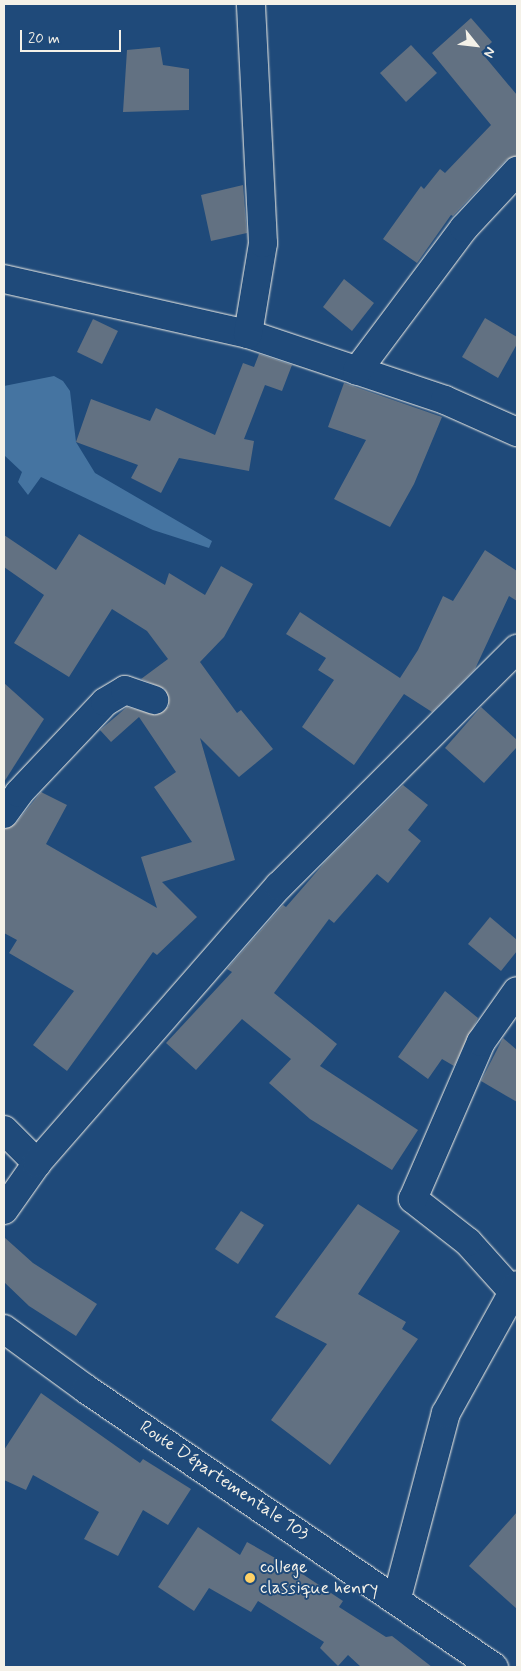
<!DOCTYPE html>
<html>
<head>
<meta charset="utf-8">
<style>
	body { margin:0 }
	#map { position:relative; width:521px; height:1671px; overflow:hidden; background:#1f4a7a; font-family:Mynerve,sans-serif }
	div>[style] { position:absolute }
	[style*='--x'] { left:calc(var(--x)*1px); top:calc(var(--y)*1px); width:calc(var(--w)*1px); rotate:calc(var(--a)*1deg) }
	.water>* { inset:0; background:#4574a1 }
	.building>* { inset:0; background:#627182 }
	.roads { filter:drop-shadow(0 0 1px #f4f1e8) drop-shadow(0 0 1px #f4f1e8) }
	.street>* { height:28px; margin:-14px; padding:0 14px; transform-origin:14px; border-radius:14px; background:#1f4a7a }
	.secondary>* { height:28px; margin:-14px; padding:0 14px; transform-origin:14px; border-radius:14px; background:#1f4a7a }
	.dots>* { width:14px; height:14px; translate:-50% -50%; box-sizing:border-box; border:2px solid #1f4a7a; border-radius:50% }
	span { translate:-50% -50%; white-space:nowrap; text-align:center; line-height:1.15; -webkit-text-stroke:4px #1f4a7a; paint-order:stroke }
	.street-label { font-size:18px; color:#f4f1e8 }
	.poi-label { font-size:18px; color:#f4f1e8 }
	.left { translate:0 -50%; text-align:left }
	.frame { position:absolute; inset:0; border:5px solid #f4f1e8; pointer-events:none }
	.north { position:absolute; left:451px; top:20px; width:50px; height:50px; -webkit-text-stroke:4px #1f4a7a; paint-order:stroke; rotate:119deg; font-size:14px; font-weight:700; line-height:20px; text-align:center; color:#f4f1e8 }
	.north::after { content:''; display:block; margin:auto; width:18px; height:22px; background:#f4f1e8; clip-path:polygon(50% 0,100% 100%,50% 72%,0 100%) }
	.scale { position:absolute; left:20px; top:30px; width:101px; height:22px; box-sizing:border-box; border:2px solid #f4f1e8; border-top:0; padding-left:6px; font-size:15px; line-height:18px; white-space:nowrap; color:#f4f1e8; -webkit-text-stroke:4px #1f4a7a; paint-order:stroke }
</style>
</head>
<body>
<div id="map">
	<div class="water">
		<i style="clip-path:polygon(54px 376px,63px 381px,70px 391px,76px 442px,95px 473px,212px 541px,209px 548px,153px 530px,41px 477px,28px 495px,18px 482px,22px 472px,4px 455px,4px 386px)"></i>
	</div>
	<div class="building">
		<i style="clip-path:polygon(471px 18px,492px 42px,481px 52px,517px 95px,517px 156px,506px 160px,453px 216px,451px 215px,417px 263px,383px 239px,421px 186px,424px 189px,440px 169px,445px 173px,491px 125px,432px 53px)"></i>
		<i style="clip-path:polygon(411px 45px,437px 73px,406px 102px,380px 73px)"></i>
		<i style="clip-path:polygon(160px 47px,163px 65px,189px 69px,189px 110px,123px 112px,127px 50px)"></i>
		<i style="clip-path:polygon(243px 185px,247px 233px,211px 241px,201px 195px)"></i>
		<i style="clip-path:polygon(344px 279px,374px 303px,352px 331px,323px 307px)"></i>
		<i style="clip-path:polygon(485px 318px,517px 337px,517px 344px,498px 378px,462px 357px)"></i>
		<i style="clip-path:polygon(93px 319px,118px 331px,102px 364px,77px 352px)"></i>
		<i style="clip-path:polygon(259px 354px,292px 365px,282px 391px,265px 385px,244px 439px,254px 441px,249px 471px,179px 458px,161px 493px,131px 478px,138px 465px,76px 442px,91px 399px,150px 421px,156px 408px,215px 435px,243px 363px,254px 367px)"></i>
		<i style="clip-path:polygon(344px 383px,442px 417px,414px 484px,390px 527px,334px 499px,366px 440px,328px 427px)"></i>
		<i style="clip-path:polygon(79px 534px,165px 585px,169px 573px,205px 595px,221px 566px,253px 584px,224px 637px,200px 662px,237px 713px,241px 710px,273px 749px,239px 777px,200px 738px,235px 860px,162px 882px,197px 917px,157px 955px,153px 952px,67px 1071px,33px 1045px,74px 991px,9px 953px,17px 940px,4px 933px,4px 829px,16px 823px,41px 792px,67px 805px,46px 844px,157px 908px,141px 857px,192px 842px,154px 787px,176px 772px,139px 717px,111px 742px,100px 730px,127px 707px,156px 715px,169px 706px,165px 689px,141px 679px,168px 659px,147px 631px,112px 609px,69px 677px,14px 643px,44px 595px,4px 567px,4px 535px,56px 570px)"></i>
		<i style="clip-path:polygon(485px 550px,517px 571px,517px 601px,509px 596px,475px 669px,432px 712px,404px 694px,354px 765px,302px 727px,334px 680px,318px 670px,326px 658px,286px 634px,300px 612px,400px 678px,418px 650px,443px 596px,453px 601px)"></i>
		<i style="clip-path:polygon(4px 683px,44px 719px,4px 782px)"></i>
		<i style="clip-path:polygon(481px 707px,517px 740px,517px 747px,484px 783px,445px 748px)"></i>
		<i style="clip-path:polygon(403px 785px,428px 805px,408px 830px,421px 841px,388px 883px,377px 874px,334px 923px,329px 919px,274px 993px,337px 1044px,320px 1066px,418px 1130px,392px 1170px,310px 1119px,269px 1083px,291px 1059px,242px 1019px,196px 1070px,166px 1043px,232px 972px,227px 969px,283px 905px,286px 907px,326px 861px)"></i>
		<i style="clip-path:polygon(490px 917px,517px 940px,517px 951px,501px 971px,468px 944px)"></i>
		<i style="clip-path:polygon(445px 991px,478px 1018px,454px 1066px,442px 1059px,428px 1079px,398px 1057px)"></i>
		<i style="clip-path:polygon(503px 1038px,517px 1050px,517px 1102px,481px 1081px)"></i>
		<i style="clip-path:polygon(358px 1204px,400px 1231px,358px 1294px,406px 1322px,402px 1329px,418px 1339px,330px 1465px,271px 1420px,327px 1344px,275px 1317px)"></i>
		<i style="clip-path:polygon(241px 1211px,264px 1225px,238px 1264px,215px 1249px)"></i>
		<i style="clip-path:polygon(4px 1237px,33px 1263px,97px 1304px,76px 1336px,29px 1306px,4px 1282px)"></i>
		<i style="clip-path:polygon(41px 1393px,140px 1463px,143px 1459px,191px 1489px,168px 1525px,143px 1510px,118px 1556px,84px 1539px,99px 1512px,33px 1475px,26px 1490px,4px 1480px,4px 1450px)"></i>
		<i style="clip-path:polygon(517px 1512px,517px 1609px,469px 1566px)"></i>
		<i style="clip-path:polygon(198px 1527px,240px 1555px,247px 1542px,298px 1571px,343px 1601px,339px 1607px,386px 1637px,392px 1636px,432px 1667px,361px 1667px,348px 1655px,338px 1666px,320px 1648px,324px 1642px,258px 1601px,251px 1612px,209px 1588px,194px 1611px,158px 1587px)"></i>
	</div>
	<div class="roads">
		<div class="street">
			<i style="--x:4;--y:279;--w:250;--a:12.7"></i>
			<i style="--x:248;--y:334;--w:208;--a:18.5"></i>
			<i style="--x:445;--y:400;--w:79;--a:24"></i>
			<i style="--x:248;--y:334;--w:92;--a:-80.6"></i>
			<i style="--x:263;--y:243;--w:239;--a:-92.9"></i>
			<i style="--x:357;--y:371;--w:179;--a:-53.2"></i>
			<i style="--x:464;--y:228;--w:78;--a:-47.1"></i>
			<i style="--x:4;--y:814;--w:26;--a:-54"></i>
			<i style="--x:19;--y:793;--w:125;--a:-46.6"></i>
			<i style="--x:105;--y:702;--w:23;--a:-31"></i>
			<i style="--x:125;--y:690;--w:31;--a:19"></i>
			<i style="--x:4;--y:1130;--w:47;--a:45"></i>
			<i style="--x:4;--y:1210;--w:57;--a:-54.9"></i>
			<i style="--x:37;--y:1163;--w:368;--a:-48.9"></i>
			<i style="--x:279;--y:886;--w:336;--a:-44.9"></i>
			<i style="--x:512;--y:1291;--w:66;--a:-131.9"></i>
			<i style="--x:468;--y:1242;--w:70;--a:-142"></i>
			<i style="--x:413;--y:1199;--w:171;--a:-66.6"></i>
			<i style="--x:481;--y:1042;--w:62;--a:-54.8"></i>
			<i style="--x:397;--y:1598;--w:191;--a:-75.2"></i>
			<i style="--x:446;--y:1413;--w:146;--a:-61"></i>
		</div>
		<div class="secondary">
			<i style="--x:4;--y:1329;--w:102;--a:36.2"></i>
			<i style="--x:86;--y:1389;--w:494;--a:34.3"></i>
		</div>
	</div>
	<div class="dots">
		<i style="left:250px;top:1578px;background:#ffd166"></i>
	</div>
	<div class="street-label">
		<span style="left:224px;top:1481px;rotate:34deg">Route Départementale 103</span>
	</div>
	<div class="poi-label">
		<span class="left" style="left:260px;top:1578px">college<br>classique henry</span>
	</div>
	<div class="frame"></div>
	<div class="north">N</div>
	<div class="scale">20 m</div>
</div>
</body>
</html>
